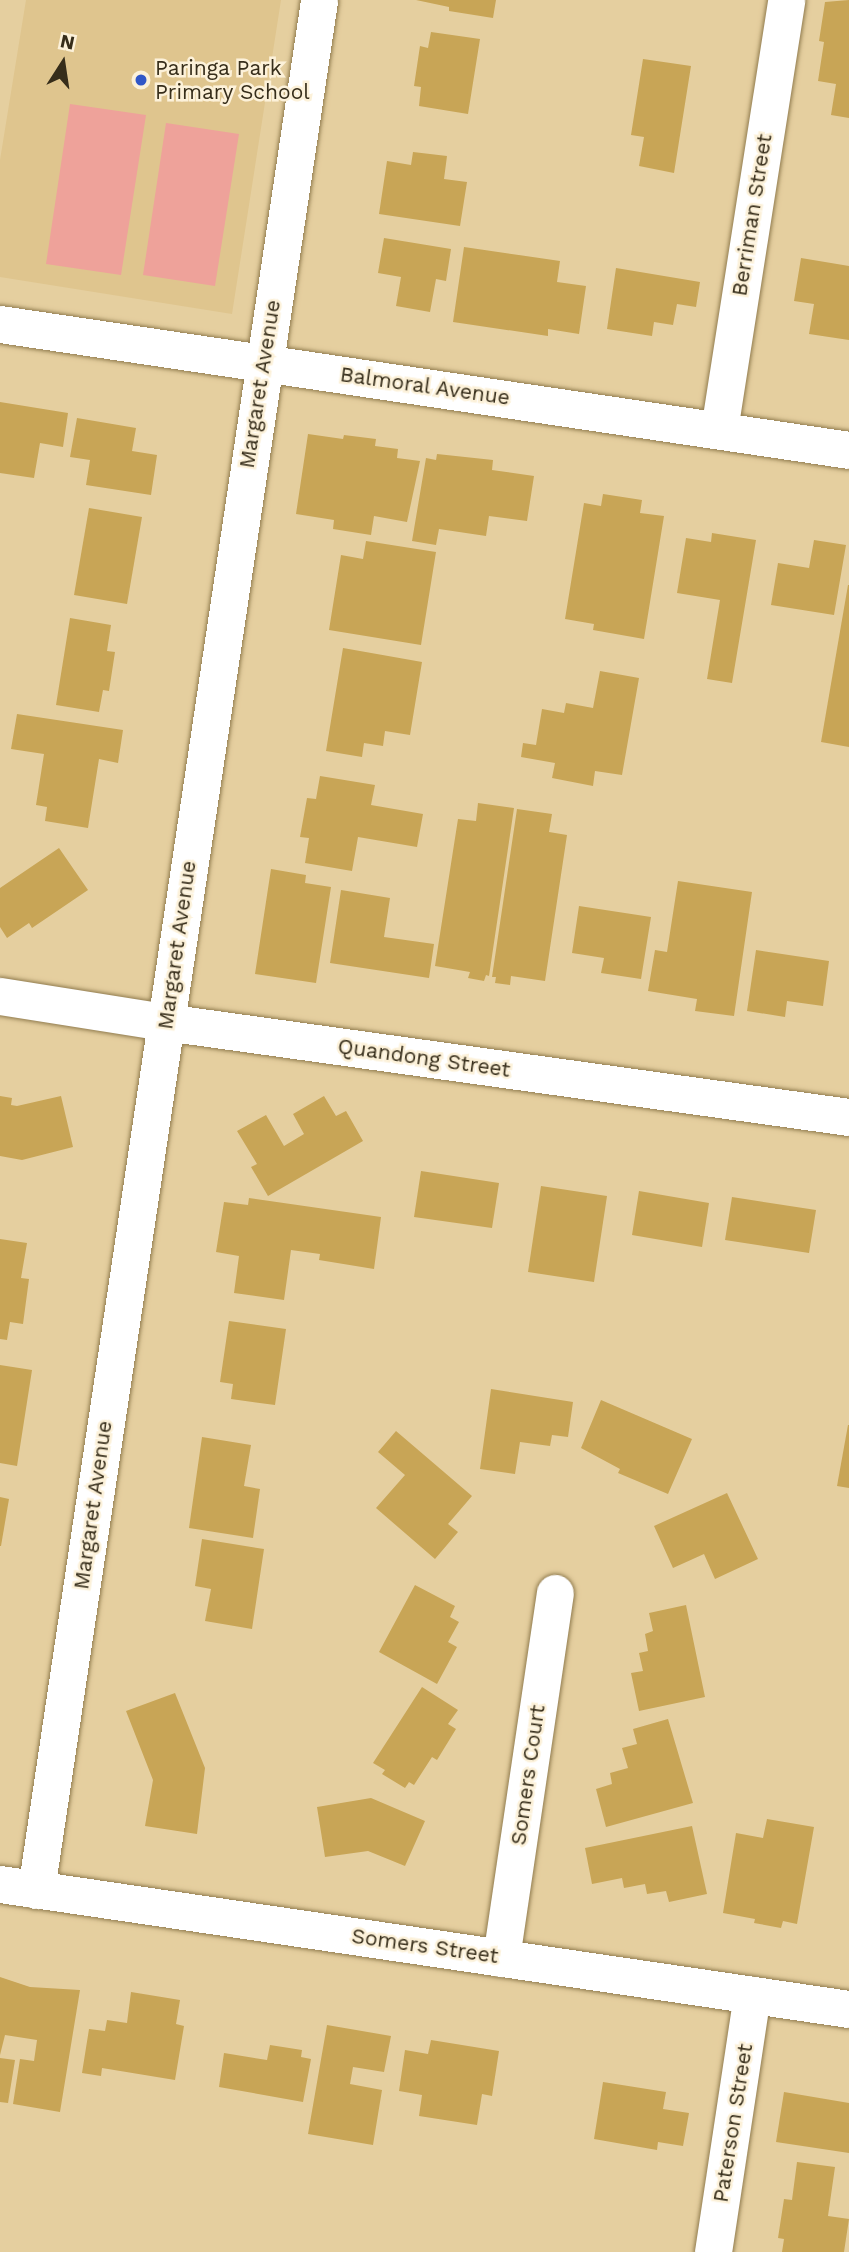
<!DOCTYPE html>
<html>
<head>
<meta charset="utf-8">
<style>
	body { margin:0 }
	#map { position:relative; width:849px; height:2252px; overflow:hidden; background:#e5cf9f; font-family:"Work Sans",sans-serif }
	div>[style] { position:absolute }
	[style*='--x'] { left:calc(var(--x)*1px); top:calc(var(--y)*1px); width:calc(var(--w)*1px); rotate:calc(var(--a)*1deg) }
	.built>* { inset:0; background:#dfc58e }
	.green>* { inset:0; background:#eea29a }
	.building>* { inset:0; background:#c8a556 }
	.roads { filter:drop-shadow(0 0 2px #917c4f) drop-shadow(0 0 2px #917c4f) }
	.street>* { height:37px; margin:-18.5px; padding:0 18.5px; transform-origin:18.5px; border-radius:18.5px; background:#fff }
	.dots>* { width:19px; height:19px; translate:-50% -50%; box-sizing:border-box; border:4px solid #fcf1d9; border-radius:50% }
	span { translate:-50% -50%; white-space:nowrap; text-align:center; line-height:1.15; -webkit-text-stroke:5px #fcf1d9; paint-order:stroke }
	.poi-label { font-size:21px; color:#362d1a }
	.left { translate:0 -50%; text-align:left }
	.street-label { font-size:21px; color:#362d1a }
	.north { position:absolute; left:28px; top:28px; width:70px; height:70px; -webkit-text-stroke:5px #fcf1d9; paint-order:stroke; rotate:12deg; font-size:19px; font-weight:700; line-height:28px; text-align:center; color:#362d1a }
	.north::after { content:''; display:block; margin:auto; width:24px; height:32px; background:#362d1a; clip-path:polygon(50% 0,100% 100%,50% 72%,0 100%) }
</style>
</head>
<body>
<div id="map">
	<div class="built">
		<i style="clip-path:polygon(26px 0,281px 0,232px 314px,0 277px,0 160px)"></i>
	</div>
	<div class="green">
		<i style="clip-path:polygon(70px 104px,146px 115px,121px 275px,46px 264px)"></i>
		<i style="clip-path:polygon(166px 123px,239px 134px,215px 286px,143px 275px)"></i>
	</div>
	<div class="building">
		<i style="clip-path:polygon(416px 0,496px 0,493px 18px,449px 11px,449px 7px)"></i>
		<i style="clip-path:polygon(849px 0,849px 118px,831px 115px,836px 84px,818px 81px,824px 42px,819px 41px,825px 2px)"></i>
		<i style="clip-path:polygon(431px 32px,480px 39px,468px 114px,419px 106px,421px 87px,414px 86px,420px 46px,428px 48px)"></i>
		<i style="clip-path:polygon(643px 59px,691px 66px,674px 173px,639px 166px,644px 137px,631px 135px)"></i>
		<i style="clip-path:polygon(413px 152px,447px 156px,444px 179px,467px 182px,460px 226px,379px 214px,387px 161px,411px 165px)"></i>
		<i style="clip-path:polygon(384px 238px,451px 249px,446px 281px,436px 279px,430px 312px,396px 306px,401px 277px,378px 273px)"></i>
		<i style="clip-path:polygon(464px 247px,560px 261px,557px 282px,586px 286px,579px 334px,548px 329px,548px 336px,453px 322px)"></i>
		<i style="clip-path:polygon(801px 258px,849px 266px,849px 340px,809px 334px,814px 304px,794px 301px)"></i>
		<i style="clip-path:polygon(616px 268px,700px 282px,696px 307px,677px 304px,673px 325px,654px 322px,652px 336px,607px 329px)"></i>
		<i style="clip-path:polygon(0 402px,68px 413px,63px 447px,40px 443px,34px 478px,0 473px)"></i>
		<i style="clip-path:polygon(77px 418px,136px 428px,132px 451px,157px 455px,151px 495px,86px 485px,90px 460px,70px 457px)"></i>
		<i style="clip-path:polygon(308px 434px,343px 439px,344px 435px,376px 439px,375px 446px,398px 449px,397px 458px,420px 461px,407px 522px,374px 516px,371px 535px,333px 529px,334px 520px,296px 514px)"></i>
		<i style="clip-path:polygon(437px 454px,493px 460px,492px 470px,534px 476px,527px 521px,489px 516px,486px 536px,439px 529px,436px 545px,412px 541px,426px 458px,436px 460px)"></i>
		<i style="clip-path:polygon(603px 494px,642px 500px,640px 513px,664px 516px,644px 639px,593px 630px,594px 624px,565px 619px,584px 503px,601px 506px)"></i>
		<i style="clip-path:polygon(89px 508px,142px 517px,127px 604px,74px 595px)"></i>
		<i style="clip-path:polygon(712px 533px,756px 540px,732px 683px,707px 679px,720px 600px,677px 593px,686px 538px,711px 542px)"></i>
		<i style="clip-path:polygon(814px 540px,846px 545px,834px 615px,771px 605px,778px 563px,809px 568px)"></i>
		<i style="clip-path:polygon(366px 541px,436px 552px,421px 645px,329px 630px,341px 555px,363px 559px)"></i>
		<i style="clip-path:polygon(848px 585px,849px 585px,849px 747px,821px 742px)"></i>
		<i style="clip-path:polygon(70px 618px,111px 625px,107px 651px,115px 652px,109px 691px,103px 690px,99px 712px,56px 705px)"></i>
		<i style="clip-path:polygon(343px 648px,422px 662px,410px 735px,385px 731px,383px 746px,364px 743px,362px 757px,326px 751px)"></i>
		<i style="clip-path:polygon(600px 671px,639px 678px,622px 775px,595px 771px,593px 786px,552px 778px,555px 763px,521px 757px,523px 743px,536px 745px,542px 709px,564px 713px,566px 703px,593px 708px)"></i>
		<i style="clip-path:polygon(17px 714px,123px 730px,118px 763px,99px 759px,88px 828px,45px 821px,47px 807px,36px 805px,44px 754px,11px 749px)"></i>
		<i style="clip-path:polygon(320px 776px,375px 785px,371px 805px,423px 814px,417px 847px,358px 837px,352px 871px,305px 863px,309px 838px,300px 837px,307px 798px,316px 799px)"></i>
		<i style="clip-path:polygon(478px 803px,514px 808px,489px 976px,486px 975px,484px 981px,468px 978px,470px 972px,435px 966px,458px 819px,476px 821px)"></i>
		<i style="clip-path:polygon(517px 809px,552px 814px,549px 832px,567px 835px,545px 981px,511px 976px,510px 985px,495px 983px,496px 977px,492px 977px)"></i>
		<i style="clip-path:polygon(59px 848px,88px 890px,32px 928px,29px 923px,7px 938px,0 927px,0 888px)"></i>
		<i style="clip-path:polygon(271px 869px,306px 875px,305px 883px,331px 887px,316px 983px,255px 974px)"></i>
		<i style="clip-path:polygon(678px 881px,752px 892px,734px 1016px,695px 1011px,697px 999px,648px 991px,655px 950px,667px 952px)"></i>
		<i style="clip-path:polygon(341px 890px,390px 898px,384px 937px,434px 944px,429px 978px,330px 963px)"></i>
		<i style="clip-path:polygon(579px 906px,651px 917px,641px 979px,601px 973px,604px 958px,572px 953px)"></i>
		<i style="clip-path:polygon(756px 950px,829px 961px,823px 1006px,787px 1001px,785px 1017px,747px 1011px)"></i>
		<i style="clip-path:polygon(0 1096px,12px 1098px,11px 1105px,17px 1106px,61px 1096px,73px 1147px,22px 1160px,0 1156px)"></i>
		<i style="clip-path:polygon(324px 1096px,336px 1116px,346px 1111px,363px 1141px,268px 1196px,251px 1167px,257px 1164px,237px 1131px,266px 1115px,284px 1146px,304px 1134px,293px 1114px)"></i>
		<i style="clip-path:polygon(421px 1171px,499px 1183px,492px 1228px,414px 1217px)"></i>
		<i style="clip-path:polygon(541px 1186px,607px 1196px,594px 1282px,528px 1272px)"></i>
		<i style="clip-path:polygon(639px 1191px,709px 1203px,702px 1247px,632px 1235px)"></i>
		<i style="clip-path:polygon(732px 1197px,816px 1210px,809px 1253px,725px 1240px)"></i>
		<i style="clip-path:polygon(249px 1198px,381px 1217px,374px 1269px,319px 1260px,320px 1254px,291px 1250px,284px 1300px,234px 1293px,239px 1256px,216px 1252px,224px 1202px,248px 1205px)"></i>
		<i style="clip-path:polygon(0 1239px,27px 1243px,21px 1278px,29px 1279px,23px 1324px,10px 1322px,7px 1340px,0 1339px)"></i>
		<i style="clip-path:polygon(229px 1321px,286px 1329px,275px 1405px,231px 1399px,233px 1384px,220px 1382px)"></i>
		<i style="clip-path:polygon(0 1365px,32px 1370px,17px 1466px,0 1463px)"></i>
		<i style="clip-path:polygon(491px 1389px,573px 1402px,568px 1437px,552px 1435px,550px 1446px,520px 1442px,515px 1474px,480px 1469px)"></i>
		<i style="clip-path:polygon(601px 1400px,692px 1439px,668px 1494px,618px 1473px,620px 1469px,581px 1448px)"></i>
		<i style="clip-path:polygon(848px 1425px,849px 1425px,849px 1488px,837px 1486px)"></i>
		<i style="clip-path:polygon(396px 1431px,472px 1496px,448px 1524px,458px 1532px,435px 1559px,376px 1508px,405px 1475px,378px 1452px)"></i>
		<i style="clip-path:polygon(202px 1437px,251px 1445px,244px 1486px,260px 1489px,253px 1538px,189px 1528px)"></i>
		<i style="clip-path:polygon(727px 1493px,758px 1559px,715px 1579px,704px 1554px,673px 1568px,654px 1526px)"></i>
		<i style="clip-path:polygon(0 1497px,9px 1499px,1px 1546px,0 1546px)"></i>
		<i style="clip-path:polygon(202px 1539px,264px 1549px,252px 1629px,205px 1621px,211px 1589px,195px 1586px)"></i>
		<i style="clip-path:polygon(415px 1585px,455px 1606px,450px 1617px,459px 1622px,448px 1642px,457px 1647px,437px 1684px,379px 1652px)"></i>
		<i style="clip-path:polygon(686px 1605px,705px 1697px,639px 1711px,631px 1673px,643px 1671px,639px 1653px,648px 1651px,645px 1634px,653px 1631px,649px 1613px)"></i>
		<i style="clip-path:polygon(422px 1687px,458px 1710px,448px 1724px,456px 1729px,437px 1760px,432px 1757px,414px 1785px,409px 1782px,405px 1788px,382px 1774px,385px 1770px,373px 1763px)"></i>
		<i style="clip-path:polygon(175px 1693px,205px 1768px,197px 1834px,145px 1826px,153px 1780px,126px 1711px)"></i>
		<i style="clip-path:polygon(668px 1719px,693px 1803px,606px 1827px,596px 1789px,612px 1784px,610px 1773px,628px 1768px,622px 1748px,637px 1744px,633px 1729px)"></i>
		<i style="clip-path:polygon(371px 1798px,425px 1821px,405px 1866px,368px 1851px,325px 1857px,317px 1807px)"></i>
		<i style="clip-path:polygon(767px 1819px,814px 1827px,797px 1924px,783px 1921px,781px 1928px,754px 1923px,755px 1919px,723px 1913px,736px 1833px,763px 1838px)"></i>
		<i style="clip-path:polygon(692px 1826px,707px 1894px,669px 1902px,666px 1891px,647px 1894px,645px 1884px,624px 1888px,622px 1878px,592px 1884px,585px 1848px)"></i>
		<i style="clip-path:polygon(0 1977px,30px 1987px,80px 1990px,60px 2112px,13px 2104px,20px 2059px,34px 2061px,37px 2040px,5px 2035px,0 2055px)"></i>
		<i style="clip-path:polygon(131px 1992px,180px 2000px,176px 2024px,184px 2026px,175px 2080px,102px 2068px,101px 2076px,82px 2073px,89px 2029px,105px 2031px,107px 2020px,127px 2023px)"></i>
		<i style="clip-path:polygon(327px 2025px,391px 2036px,384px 2072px,353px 2067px,350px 2084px,382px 2090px,373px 2145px,308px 2134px)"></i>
		<i style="clip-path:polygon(431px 2040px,499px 2051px,492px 2096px,482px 2094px,477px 2125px,419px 2116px,422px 2095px,399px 2091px,405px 2050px,428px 2054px)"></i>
		<i style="clip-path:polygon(270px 2045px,302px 2050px,301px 2057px,311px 2059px,303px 2102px,219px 2087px,224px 2053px,267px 2060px)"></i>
		<i style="clip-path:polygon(0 2058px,15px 2060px,8px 2103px,0 2102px)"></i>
		<i style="clip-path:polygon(603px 2082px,666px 2092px,663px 2109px,689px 2113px,683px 2146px,658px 2142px,657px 2150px,594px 2139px)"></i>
		<i style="clip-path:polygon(784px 2092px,849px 2103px,849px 2153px,776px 2142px)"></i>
		<i style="clip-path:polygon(797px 2162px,835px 2167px,828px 2216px,849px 2219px,844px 2252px,782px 2252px,784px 2239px,778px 2238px,784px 2199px,792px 2200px)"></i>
	</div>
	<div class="roads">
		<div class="street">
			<i style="--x:0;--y:324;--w:858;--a:8.44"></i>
			<i style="--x:719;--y:430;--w:435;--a:-81.1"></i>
			<i style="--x:0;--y:996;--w:167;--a:9"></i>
			<i style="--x:165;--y:1022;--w:691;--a:7.91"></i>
			<i style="--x:0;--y:1884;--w:858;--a:8.38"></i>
			<i style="--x:36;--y:1890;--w:1911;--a:-81.48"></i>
			<i style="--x:501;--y:1958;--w:369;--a:-81.6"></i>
			<i style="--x:713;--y:2252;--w:260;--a:-81.4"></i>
		</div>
	</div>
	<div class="dots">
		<i style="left:141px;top:80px;background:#3157c7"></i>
	</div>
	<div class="poi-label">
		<span class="left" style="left:155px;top:80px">Paringa Park<br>Primary School</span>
	</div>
	<div class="street-label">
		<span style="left:752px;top:215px;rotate:-81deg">Berriman Street</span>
		<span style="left:260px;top:384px;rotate:-81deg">Margaret Avenue</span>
		<span style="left:425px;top:386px;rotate:8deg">Balmoral Avenue</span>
		<span style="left:177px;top:945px;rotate:-82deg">Margaret Avenue</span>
		<span style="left:424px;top:1058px;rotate:8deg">Quandong Street</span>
		<span style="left:93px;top:1505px;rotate:-82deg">Margaret Avenue</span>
		<span style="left:528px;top:1775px;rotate:-82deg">Somers Court</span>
		<span style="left:425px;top:1946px;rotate:8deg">Somers Street</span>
		<span style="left:733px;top:2123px;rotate:-81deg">Paterson Street</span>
	</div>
	<div class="north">N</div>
</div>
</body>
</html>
